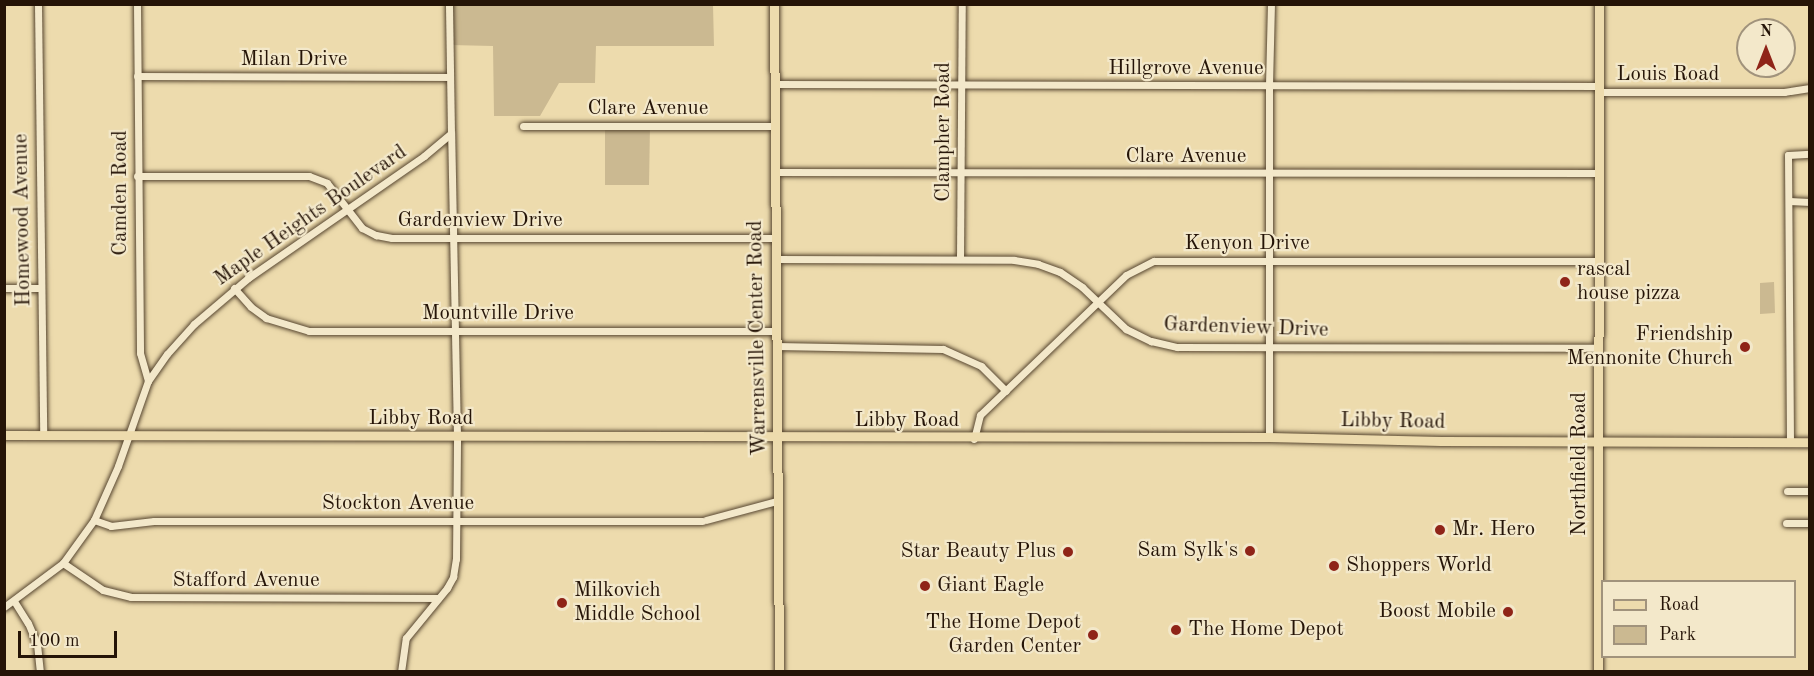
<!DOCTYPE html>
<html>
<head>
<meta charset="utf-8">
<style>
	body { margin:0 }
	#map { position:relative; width:1814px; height:676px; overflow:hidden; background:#eddbad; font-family:"Old Standard TT",serif }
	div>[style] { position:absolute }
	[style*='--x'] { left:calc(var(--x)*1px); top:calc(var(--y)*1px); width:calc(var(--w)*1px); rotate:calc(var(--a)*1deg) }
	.green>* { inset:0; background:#cbb991 }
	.roads { filter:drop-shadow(0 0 2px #574630) drop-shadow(0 0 2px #574630) }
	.minor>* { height:7px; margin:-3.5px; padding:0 3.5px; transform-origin:3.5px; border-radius:3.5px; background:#f3e8ca }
	.major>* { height:9px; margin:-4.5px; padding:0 4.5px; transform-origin:4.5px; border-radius:4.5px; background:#eddbad }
	.dots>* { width:16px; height:16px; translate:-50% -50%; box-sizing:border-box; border:3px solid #f3e8ca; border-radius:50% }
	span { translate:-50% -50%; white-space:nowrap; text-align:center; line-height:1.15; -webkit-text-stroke:4.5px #f3e8ca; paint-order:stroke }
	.street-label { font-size:21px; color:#251407 }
	.poi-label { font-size:21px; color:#251407 }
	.left { translate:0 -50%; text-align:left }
	.right { translate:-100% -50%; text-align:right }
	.frame { position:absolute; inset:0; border:6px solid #251407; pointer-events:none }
	.legend { position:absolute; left:1601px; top:580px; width:195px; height:78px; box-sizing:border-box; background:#f3e8ca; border:2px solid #a1937c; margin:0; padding:8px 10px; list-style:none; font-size:18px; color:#251407 }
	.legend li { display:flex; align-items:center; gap:12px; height:30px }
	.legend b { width:30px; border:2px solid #a1937c }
	.north { position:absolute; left:1736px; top:18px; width:60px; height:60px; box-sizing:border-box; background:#f3e8ca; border:2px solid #a1937c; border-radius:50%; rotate:0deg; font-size:16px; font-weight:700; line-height:24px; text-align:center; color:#251407 }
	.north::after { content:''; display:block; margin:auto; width:21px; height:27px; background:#8f2418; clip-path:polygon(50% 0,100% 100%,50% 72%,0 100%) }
	.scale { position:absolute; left:18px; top:631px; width:99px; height:27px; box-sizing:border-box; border:3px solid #251407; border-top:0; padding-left:8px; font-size:18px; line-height:21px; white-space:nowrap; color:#251407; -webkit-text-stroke:4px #f3e8ca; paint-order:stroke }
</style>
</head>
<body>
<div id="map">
	<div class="green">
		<i style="clip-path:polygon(449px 5px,713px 5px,714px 46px,596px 46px,595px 83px,559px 83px,540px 116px,494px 116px,493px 46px,450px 45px)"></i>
		<i style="clip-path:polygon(605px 126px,650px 126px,649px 185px,605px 185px)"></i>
		<i style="clip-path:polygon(1774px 282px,1775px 313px,1760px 314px,1760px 283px)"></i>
	</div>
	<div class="roads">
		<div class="minor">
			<i style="--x:38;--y:4;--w:431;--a:89.3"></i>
			<i style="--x:137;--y:4;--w:349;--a:89.5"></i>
			<i style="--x:140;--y:353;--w:29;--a:74"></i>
			<i style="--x:137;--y:76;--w:313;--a:0.2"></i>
			<i style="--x:774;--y:84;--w:824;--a:0.14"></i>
			<i style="--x:1598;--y:92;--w:186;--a:0"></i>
			<i style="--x:1784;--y:92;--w:26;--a:-9"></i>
			<i style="--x:523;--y:126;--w:251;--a:0"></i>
			<i style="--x:774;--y:172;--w:824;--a:0.07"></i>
			<i style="--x:137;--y:176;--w:172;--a:0"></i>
			<i style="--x:309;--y:176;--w:19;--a:21"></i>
			<i style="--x:327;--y:183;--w:57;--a:52.1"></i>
			<i style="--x:362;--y:228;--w:16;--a:27"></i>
			<i style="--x:376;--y:235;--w:16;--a:11"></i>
			<i style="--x:392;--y:238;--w:383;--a:0"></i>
			<i style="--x:1789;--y:201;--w:21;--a:3"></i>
			<i style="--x:775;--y:259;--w:239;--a:0.2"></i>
			<i style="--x:1014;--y:260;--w:24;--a:9"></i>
			<i style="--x:1038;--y:264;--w:23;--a:20"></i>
			<i style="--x:1060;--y:272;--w:27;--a:34"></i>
			<i style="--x:1082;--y:287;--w:61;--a:43.7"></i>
			<i style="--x:1126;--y:329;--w:28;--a:26"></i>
			<i style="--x:1151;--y:341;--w:27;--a:13"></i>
			<i style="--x:1177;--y:347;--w:421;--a:0.1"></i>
			<i style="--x:960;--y:259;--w:255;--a:-89.6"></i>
			<i style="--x:4;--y:288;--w:36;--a:0"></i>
			<i style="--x:234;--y:288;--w:25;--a:48"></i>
			<i style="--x:251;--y:307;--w:19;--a:36"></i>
			<i style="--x:266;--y:318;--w:45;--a:16.8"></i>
			<i style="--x:309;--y:331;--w:467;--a:0"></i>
			<i style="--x:776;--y:346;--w:167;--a:1"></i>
			<i style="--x:943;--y:349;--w:42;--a:24.1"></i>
			<i style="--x:981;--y:366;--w:35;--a:45"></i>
			<i style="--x:1269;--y:437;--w:352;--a:-90"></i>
			<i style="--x:1269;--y:85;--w:81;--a:-88.6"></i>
			<i style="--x:974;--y:439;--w:25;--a:-76"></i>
			<i style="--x:980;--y:415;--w:202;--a:-43.8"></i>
			<i style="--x:1126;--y:275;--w:31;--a:-27"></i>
			<i style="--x:1154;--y:261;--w:444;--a:0"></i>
			<i style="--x:1790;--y:442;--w:287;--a:-90.4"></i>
			<i style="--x:1788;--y:155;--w:22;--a:-3"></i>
			<i style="--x:1787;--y:491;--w:23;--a:0"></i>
			<i style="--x:94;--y:520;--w:18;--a:19"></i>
			<i style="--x:111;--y:526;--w:43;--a:-6.6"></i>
			<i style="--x:154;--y:521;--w:548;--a:0"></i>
			<i style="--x:706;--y:520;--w:73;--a:-15"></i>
			<i style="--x:1786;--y:523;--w:24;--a:0"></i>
			<i style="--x:63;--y:563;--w:48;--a:34"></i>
			<i style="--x:103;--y:590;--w:29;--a:14"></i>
			<i style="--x:131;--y:597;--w:307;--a:0.2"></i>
			<i style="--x:14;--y:601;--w:26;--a:58"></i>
			<i style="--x:28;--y:623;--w:23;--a:67"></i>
			<i style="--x:37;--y:644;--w:28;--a:84"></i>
			<i style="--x:4;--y:607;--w:74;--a:-36.7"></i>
			<i style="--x:63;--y:563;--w:53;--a:-54.2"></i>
			<i style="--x:94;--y:520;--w:59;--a:-66"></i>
			<i style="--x:118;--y:466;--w:90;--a:-70.6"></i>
			<i style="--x:148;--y:381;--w:33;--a:-55"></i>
			<i style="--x:167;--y:354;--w:40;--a:-48"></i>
			<i style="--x:194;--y:324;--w:71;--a:-40.4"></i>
			<i style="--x:248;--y:278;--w:214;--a:-34.7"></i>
			<i style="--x:424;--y:156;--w:35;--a:-40"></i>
			<i style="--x:451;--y:133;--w:129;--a:-90.9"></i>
			<i style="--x:401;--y:672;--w:34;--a:-82"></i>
			<i style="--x:406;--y:638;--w:65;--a:-50.6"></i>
			<i style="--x:447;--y:588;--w:13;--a:-61"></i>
			<i style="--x:453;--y:577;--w:18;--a:-81"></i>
			<i style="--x:456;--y:559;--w:122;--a:-89.5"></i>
			<i style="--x:457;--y:437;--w:304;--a:-91.1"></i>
		</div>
		<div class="major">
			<i style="--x:774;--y:4;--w:668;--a:89.57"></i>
			<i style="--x:4;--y:435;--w:1265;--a:0.09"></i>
			<i style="--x:1269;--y:437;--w:172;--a:1.3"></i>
			<i style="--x:1441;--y:441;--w:369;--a:0.2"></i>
			<i style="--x:1598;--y:672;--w:668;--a:-89.91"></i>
		</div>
	</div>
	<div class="dots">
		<i style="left:1565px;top:282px;background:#8f2418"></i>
		<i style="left:1745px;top:347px;background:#8f2418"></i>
		<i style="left:1440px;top:530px;background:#8f2418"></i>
		<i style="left:1250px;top:551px;background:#8f2418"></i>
		<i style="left:1068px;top:552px;background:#8f2418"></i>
		<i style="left:1334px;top:566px;background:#8f2418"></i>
		<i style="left:925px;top:586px;background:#8f2418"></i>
		<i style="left:562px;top:603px;background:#8f2418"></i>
		<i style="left:1508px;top:612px;background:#8f2418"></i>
		<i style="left:1176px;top:630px;background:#8f2418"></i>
		<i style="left:1093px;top:635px;background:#8f2418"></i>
	</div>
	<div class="street-label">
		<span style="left:294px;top:60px">Milan Drive</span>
		<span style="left:1186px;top:69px">Hillgrove Avenue</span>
		<span style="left:1668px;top:75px">Louis Road</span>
		<span style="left:648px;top:109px">Clare Avenue</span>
		<span style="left:944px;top:132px;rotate:-90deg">Clampher Road</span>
		<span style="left:1186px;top:157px">Clare Avenue</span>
		<span style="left:121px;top:193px;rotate:-90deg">Camden Road</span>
		<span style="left:311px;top:216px;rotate:-35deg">Maple Heights Boulevard</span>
		<span style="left:23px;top:220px;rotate:-91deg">Homewood Avenue</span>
		<span style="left:480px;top:221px">Gardenview Drive</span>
		<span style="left:1247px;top:244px">Kenyon Drive</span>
		<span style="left:498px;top:314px">Mountville Drive</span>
		<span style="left:1246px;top:328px;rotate:2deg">Gardenview Drive</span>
		<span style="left:758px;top:338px;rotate:-91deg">Warrensville Center Road</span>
		<span style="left:421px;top:419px">Libby Road</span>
		<span style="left:907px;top:421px">Libby Road</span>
		<span style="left:1393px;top:422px;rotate:1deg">Libby Road</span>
		<span style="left:1580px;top:464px;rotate:-90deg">Northfield Road</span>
		<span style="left:398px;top:504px">Stockton Avenue</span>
		<span style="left:246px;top:581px">Stafford Avenue</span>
	</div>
	<div class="poi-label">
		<span class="left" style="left:1577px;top:282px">rascal<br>house pizza</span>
		<span class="right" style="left:1733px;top:347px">Friendship<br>Mennonite Church</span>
		<span class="left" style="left:1452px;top:530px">Mr. Hero</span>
		<span class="right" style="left:1238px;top:551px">Sam Sylk's</span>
		<span class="right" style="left:1056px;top:552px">Star Beauty Plus</span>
		<span class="left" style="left:1346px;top:566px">Shoppers World</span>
		<span class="left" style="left:937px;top:586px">Giant Eagle</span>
		<span class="left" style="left:574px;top:603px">Milkovich<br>Middle School</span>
		<span class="right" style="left:1496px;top:612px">Boost Mobile</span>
		<span class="right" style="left:1081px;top:635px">The Home Depot<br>Garden Center</span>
		<span class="left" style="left:1188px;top:630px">The Home Depot</span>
	</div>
	<div class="frame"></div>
	<ul class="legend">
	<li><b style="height:8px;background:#eddbad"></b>Road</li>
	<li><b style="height:16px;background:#cbb991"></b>Park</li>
	</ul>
	<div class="north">N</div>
	<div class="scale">100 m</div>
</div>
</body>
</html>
